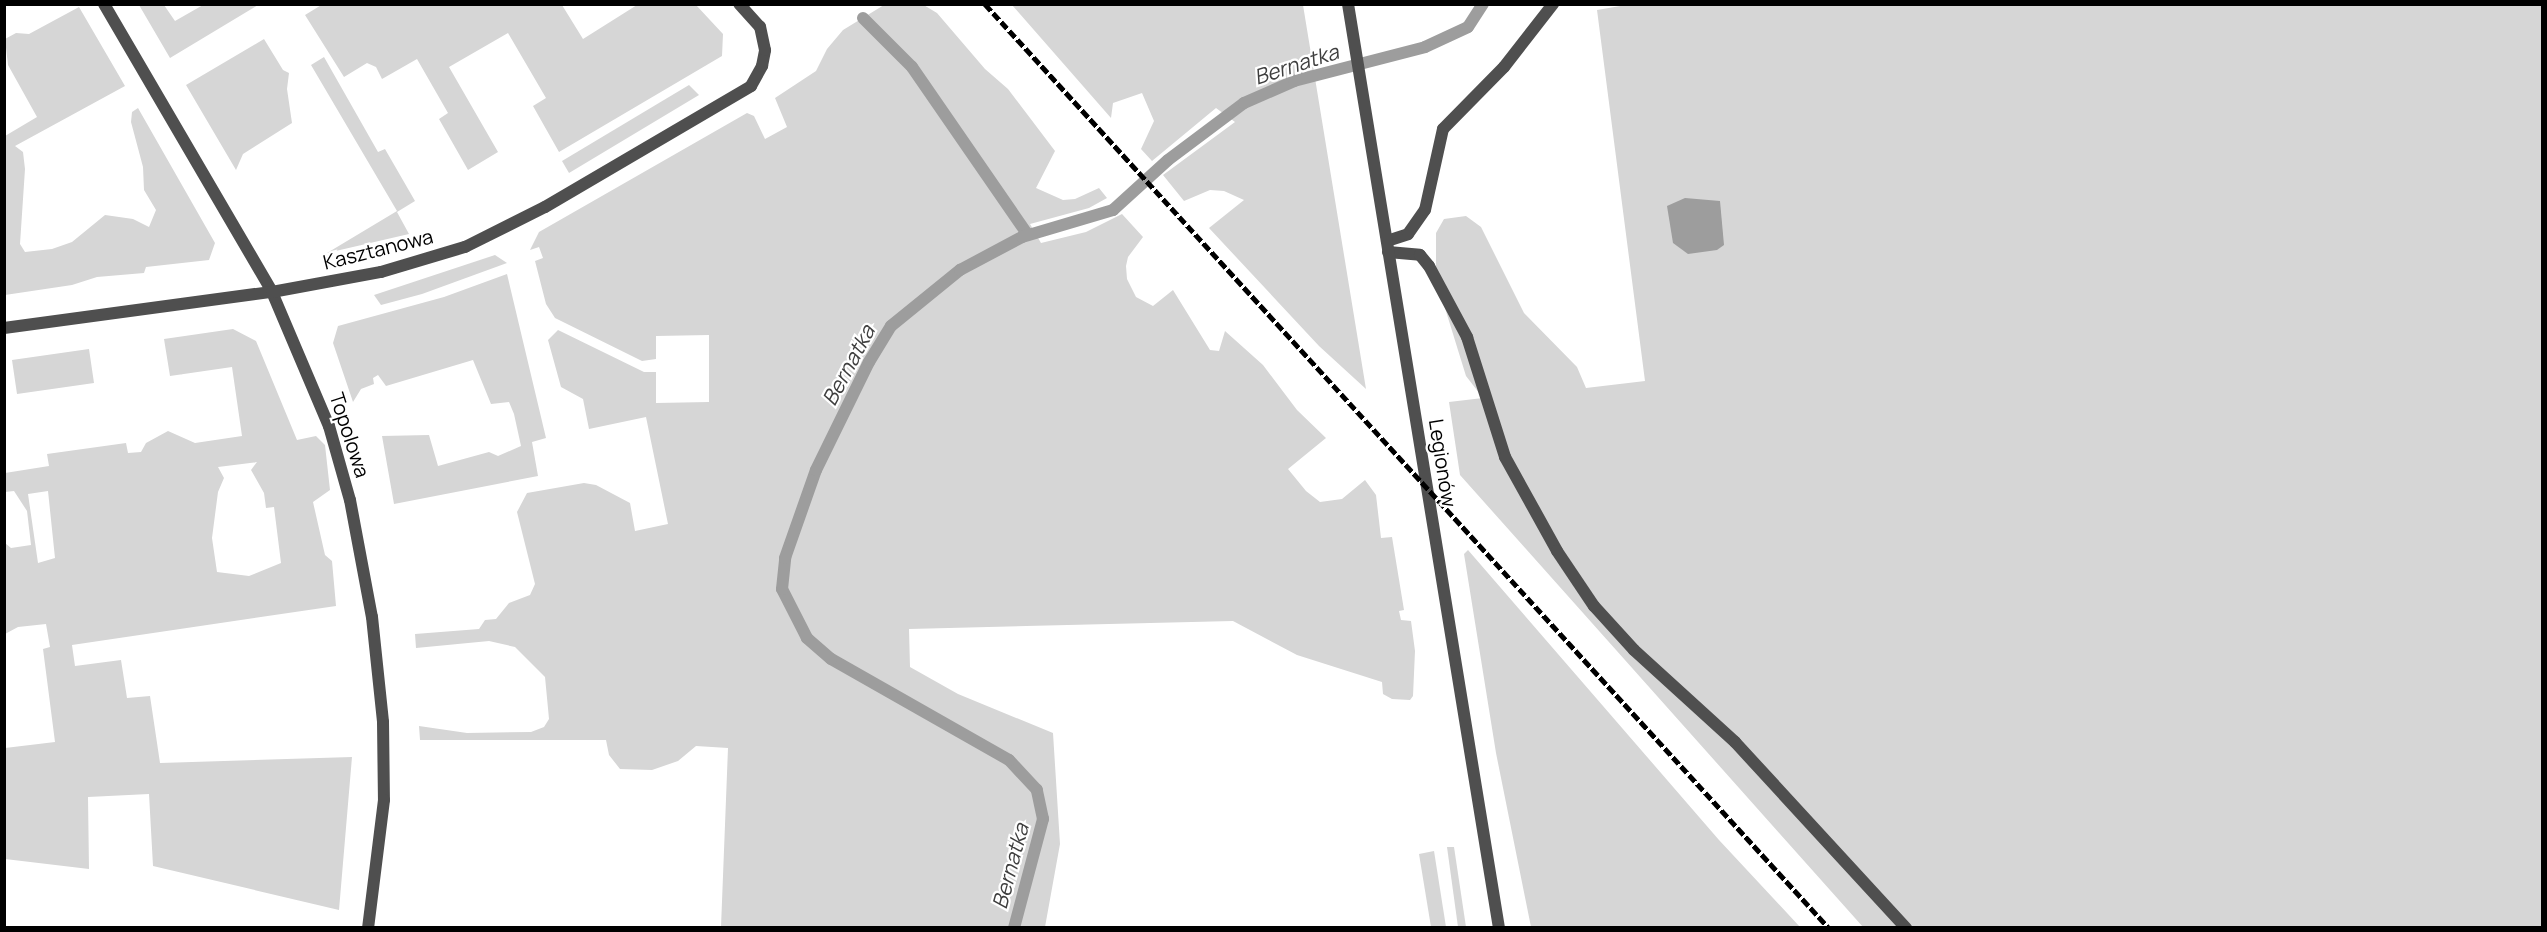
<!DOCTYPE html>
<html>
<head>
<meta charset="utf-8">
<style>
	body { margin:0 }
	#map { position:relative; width:2547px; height:932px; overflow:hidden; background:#fff; font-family:Manrope,sans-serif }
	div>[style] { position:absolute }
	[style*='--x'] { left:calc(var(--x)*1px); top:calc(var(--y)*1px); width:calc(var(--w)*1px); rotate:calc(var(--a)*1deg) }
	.green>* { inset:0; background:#d6d6d6 }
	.water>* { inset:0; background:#9d9d9d }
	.stream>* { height:12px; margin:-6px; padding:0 6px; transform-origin:6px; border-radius:6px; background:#9d9d9d }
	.service>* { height:12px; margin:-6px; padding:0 6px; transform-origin:6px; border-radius:6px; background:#4f4f4f }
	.minor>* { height:12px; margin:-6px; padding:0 6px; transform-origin:6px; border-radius:6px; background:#4f4f4f }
	.tertiary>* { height:12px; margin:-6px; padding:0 6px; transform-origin:6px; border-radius:6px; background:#4f4f4f }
	.rail>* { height:4.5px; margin-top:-2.25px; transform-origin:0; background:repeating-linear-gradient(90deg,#000 0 9px,transparent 0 12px) }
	span { translate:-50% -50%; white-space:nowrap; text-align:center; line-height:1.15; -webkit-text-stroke:4.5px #fff; paint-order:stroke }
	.street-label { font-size:20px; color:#000 }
	.water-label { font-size:21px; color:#3e3e3e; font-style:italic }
	.frame { position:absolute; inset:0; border:6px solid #000; pointer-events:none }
</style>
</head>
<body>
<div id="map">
	<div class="green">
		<i style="clip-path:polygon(323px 4px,562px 5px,583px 39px,637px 5px,696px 5px,723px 34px,722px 56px,559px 152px,533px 106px,546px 98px,508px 33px,449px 67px,498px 152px,468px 170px,439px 119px,448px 113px,417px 59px,382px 79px,376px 67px,367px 63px,344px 77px,305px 15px)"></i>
		<i style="clip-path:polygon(922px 4px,937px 13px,985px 69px,1008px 89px,1055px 151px,1036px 188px,1063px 200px,1075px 199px,1099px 188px,1107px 198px,1089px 208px,1030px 224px,1041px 243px,1086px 232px,1122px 214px,1143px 237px,1128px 257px,1126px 266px,1127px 279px,1136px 297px,1153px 306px,1173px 290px,1210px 350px,1219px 351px,1225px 331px,1263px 365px,1297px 410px,1326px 438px,1288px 469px,1306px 491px,1320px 502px,1342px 499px,1365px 480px,1376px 495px,1381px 538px,1392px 537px,1404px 610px,1399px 611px,1401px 620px,1411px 621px,1415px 651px,1413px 696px,1410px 700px,1392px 699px,1383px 694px,1382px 682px,1297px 655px,1233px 621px,909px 629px,910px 667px,958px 694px,1053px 733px,1060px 844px,1045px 927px,721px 927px,728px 748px,696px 746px,678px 761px,652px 770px,620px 769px,609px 755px,606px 740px,420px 740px,419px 726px,467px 733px,531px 732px,544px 727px,549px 719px,545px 677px,515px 647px,489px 641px,416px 648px,415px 634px,479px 629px,485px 620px,496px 619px,509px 603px,530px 595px,535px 584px,517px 512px,527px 493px,584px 483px,596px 485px,630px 503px,635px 531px,668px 524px,646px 417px,589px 429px,583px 399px,561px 387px,548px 340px,558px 330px,644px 372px,656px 372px,656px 403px,709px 402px,709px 335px,656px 336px,656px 359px,642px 361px,555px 318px,546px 304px,535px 261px,543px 258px,539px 247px,530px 250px,539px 232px,747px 113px,754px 116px,765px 139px,787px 127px,775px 98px,816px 71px,827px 49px,843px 30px,884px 5px)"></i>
		<i style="clip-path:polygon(1632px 4px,2542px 5px,2542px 927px,1863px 927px,1460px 475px,1449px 402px,1483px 398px,1466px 376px,1436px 279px,1436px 233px,1444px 219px,1466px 216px,1481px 227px,1524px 313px,1577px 367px,1586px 388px,1645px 381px,1597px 10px)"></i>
		<i style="clip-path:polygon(139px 5px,164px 5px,175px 21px,203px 5px,258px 5px,170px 58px)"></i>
		<i style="clip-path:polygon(1012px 5px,1303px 5px,1366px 389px,1319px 346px,1209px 228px,1244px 200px,1224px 191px,1210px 190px,1184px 201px,1163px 175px,1235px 122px,1216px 108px,1152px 161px,1141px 149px,1154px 121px,1142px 93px,1113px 103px,1111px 118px)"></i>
		<i style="clip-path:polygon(79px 7px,125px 86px,15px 146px,23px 152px,25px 169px,20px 244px,25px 252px,52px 249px,72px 242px,105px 215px,133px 219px,149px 227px,156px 210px,144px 190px,143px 167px,131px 122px,132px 112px,138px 108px,215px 243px,209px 260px,146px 267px,144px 273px,97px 277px,72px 285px,5px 295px,5px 136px,37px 117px,8px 65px,5px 39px,16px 33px,29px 34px)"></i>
		<i style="clip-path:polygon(264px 39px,283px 70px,289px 73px,287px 89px,292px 123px,243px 154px,236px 170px,186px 85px)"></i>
		<i style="clip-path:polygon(324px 57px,378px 152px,385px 149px,415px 201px,397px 212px,409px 234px,327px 253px,397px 211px,311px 65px)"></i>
		<i style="clip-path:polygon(689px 85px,699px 95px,569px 173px,562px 161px)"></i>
		<i style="clip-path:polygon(495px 255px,507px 263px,422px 294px,381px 305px,374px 295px)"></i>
		<i style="clip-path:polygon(507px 274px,546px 438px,532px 442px,538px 476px,394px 504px,382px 436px,429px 435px,438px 466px,489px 452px,498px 456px,521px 446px,514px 414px,509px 402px,491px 404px,473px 360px,386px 386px,378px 375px,373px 378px,374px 384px,361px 389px,353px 402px,333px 343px,338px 326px,444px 297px)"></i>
		<i style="clip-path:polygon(evenodd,233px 329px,256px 341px,297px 440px,316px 436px,325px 445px,330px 490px,313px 502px,325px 555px,332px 561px,336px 606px,72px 645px,75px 666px,121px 660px,127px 698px,150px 696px,160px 763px,352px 757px,339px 910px,153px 866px,149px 794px,88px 797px,89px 869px,5px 859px,5px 748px,55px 742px,43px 649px,50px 647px,46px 624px,18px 627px,5px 634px,5px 543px,11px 548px,31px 545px,27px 511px,14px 491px,5px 492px,5px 473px,49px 466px,47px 454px,126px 443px,128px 453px,141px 452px,146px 443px,168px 431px,195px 443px,242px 436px,232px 367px,170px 376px,164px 339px,233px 329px,257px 462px,251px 470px,264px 493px,266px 508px,274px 507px,281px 563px,249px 576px,217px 572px,212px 538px,218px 492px,224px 478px,218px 467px,257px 462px,233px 329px,48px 491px,55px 558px,38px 563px,28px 494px,48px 491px)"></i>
		<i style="clip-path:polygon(89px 349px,94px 383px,17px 394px,12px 360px)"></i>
		<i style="clip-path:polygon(1468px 550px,1719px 840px,1800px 927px,1531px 927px,1496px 753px,1464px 554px)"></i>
		<i style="clip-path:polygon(1447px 847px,1454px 847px,1466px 927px,1458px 927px)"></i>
		<i style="clip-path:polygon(1434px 851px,1446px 927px,1431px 927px,1419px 854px)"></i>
	</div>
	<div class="water">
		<i style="clip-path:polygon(1685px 198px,1720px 201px,1724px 245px,1717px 250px,1688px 254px,1673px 243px,1667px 206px)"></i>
	</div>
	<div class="stream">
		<i style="--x:863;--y:18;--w:69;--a:45"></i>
		<i style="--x:912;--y:67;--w:204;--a:55.4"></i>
		<i style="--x:1014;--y:928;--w:113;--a:-75.1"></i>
		<i style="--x:1043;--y:819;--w:30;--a:-102"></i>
		<i style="--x:1037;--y:790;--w:41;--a:-133"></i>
		<i style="--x:1009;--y:760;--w:205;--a:-150.4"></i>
		<i style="--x:831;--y:659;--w:32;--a:-139"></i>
		<i style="--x:807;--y:638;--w:55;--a:-117"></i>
		<i style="--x:782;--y:589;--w:31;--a:-84"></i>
		<i style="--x:785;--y:558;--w:93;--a:-70.6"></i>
		<i style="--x:816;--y:470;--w:120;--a:-63.9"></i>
		<i style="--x:869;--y:362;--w:42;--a:-58.6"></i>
		<i style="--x:891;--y:326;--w:89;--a:-39.1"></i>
		<i style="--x:960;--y:270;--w:70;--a:-28"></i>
		<i style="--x:1022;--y:237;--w:95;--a:-16.5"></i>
		<i style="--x:1113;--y:210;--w:74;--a:-42.3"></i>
		<i style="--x:1168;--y:160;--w:95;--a:-36.9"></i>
		<i style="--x:1244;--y:103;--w:55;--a:-23.7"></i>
		<i style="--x:1294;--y:81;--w:135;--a:-14.5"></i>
		<i style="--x:1425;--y:47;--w:47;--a:-24.9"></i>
		<i style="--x:1468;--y:27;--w:27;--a:-57"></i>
	</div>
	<div class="service">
		<i style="--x:1387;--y:241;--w:22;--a:-18"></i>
		<i style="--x:1408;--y:234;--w:29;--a:-55"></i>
		<i style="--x:1425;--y:210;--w:83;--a:-77.5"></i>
		<i style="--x:1443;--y:129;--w:87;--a:-45.5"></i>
		<i style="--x:1504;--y:67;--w:80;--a:-52.1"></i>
		<i style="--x:1388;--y:252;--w:32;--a:5"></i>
		<i style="--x:1420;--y:255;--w:14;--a:51"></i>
		<i style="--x:1429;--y:266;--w:81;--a:61.8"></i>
		<i style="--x:1467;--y:337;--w:126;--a:72.4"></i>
		<i style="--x:1505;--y:457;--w:107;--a:61"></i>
		<i style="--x:1557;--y:551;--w:66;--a:56.1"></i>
		<i style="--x:1594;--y:606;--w:59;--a:47.7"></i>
		<i style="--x:1634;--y:650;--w:137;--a:42.3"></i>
		<i style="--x:1735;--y:742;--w:253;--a:47.4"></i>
	</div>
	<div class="minor">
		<i style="--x:104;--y:4;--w:333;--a:59.7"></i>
		<i style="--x:272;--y:292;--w:146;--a:67"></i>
		<i style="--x:329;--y:426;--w:77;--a:74.2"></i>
		<i style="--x:350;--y:500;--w:119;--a:79.4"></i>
		<i style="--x:372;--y:617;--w:106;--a:84"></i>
		<i style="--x:383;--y:722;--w:78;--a:89.3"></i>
		<i style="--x:384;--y:800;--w:129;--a:97.1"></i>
		<i style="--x:4;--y:328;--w:270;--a:-7.7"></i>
		<i style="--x:272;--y:292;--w:111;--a:-10.4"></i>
		<i style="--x:381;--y:272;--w:88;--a:-16.6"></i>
		<i style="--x:465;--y:247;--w:89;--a:-26.6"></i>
		<i style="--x:545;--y:207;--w:239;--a:-30.4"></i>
		<i style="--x:751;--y:86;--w:23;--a:-61"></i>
		<i style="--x:762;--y:66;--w:16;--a:-79"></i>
		<i style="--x:765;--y:50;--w:24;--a:-102"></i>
		<i style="--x:760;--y:27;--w:31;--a:-132"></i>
	</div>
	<div class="tertiary">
		<i style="--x:1348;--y:4;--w:936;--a:80.72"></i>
	</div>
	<div class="rail">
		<i style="--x:985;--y:4;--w:1251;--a:47.59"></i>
	</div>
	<div class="street-label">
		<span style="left:378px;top:249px;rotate:-14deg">Kasztanowa</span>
		<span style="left:350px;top:435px;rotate:72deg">Topolowa</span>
		<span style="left:1443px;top:463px;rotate:81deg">Legionów</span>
	</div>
	<div class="water-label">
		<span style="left:1296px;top:64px;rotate:-18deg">Bernatka</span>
		<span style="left:848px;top:365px;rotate:-62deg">Bernatka</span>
		<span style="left:1010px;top:866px;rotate:-75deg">Bernatka</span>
	</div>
	<div class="frame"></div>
</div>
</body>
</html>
